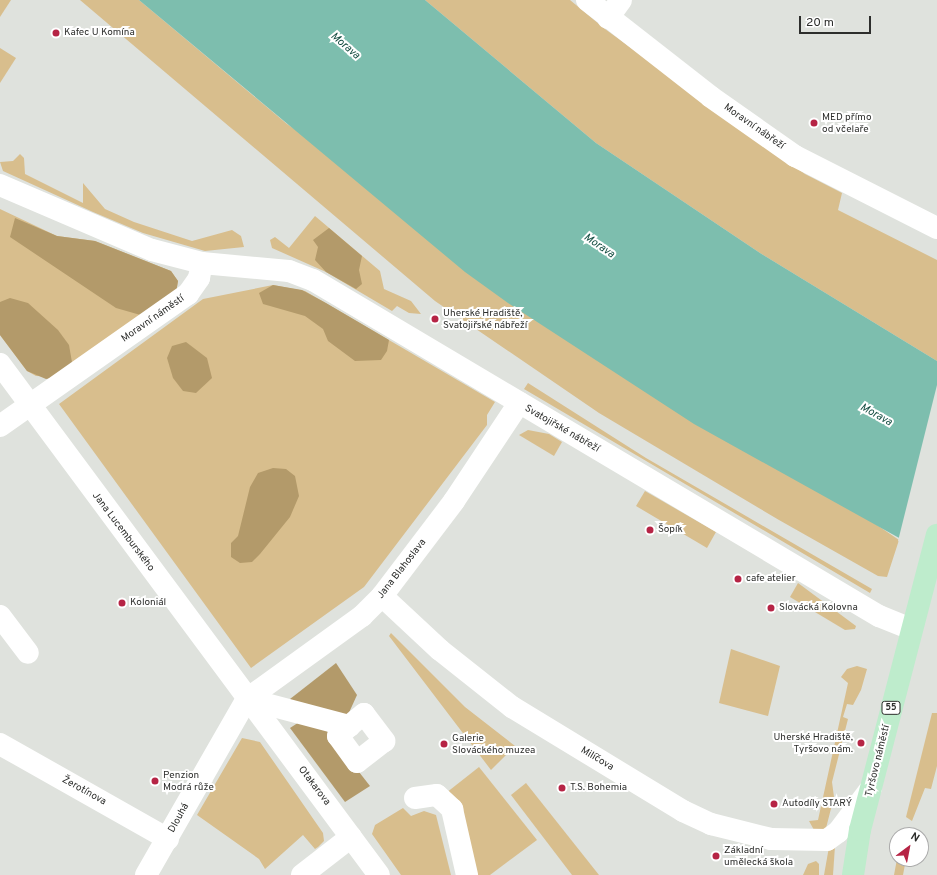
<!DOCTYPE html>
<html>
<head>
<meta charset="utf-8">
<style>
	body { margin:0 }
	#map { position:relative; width:937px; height:875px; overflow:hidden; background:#dfe2dd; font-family:Overpass,sans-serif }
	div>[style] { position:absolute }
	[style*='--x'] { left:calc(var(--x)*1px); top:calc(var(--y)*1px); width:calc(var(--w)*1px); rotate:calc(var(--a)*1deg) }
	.green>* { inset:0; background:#d8be8d }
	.forest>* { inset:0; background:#b39a6a }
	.water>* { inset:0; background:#7dbeae }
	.pier>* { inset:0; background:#dfe2dd }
	.minor>* { height:22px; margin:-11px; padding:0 11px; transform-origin:11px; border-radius:11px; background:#fff }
	.major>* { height:22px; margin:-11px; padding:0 11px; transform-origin:11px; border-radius:11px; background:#beeccc }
	.dots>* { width:11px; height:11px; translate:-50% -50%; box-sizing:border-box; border:2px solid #fff; border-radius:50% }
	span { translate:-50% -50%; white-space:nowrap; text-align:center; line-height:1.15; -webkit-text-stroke:4px #fff; paint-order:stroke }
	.shield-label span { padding:1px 3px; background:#fff; border:1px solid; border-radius:3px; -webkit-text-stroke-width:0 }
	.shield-label { font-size:9px; color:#2d2e2c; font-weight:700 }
	.poi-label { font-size:10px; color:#2d2e2c }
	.left { translate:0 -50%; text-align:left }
	.right { translate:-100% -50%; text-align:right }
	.street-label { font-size:10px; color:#2d2e2c }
	.water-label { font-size:11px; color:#134c40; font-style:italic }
	.north { position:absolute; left:889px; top:827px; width:40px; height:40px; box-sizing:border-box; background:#fff; border:1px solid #ababab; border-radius:50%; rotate:32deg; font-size:11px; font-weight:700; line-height:16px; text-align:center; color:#2d2e2c }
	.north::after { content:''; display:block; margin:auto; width:14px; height:18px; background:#b62445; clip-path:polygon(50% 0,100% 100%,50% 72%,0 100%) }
	.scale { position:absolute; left:799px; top:16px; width:72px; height:18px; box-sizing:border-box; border:2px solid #2d2e2c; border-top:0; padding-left:5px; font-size:12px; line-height:14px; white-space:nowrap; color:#2d2e2c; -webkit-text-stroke:3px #fff; paint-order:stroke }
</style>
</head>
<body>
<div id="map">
	<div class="green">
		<i style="clip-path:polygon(0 0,11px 0,0 17px)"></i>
		<i style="clip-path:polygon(80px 0,139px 0,287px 124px,899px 540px,887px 577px,878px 576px,779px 520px,599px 413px,435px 301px)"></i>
		<i style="clip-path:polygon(425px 0,570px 0,605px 29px,805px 174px,842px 193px,838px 210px,937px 260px,937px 361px,760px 253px,596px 143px)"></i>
		<i style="clip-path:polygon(0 48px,16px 58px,0 83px)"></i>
		<i style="clip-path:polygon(20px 154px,24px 158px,25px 174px,83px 203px,83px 183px,105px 209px,134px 222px,192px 241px,232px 230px,241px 236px,244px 247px,205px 251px,143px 233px,93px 212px,3px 171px,0 162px,13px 161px)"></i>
		<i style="clip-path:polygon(0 209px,57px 236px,95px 241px,171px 271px,178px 281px,176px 293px,60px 377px,36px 376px,27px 371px,0 335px)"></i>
		<i style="clip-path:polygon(315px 216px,380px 271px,384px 289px,411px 301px,421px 314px,409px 313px,397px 306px,392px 311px,326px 272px,272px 248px,270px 240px,275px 237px,289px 248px)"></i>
		<i style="clip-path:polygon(273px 285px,305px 291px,495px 402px,487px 415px,487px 425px,364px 587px,251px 668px,59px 404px,203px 299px)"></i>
		<i style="clip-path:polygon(528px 383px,646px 458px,872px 589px,870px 593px,524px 389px)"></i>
		<i style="clip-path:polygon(528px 430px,549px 434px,562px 442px,554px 456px,519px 435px)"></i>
		<i style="clip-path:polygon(645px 491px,716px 532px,707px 548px,636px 506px)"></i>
		<i style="clip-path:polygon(798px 583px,856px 626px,855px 629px,845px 630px,790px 597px)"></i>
		<i style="clip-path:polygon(391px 633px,465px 707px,515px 746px,491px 770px,389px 636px)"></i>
		<i style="clip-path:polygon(731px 649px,780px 666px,768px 716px,719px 703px)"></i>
		<i style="clip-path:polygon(857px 666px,867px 669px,861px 690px,853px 705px,847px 704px,843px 717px,848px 719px,832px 782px,834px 797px,825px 832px,814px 830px,809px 821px,818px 820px,848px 683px,841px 677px,847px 669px)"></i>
		<i style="clip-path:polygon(932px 713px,937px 713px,937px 766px,931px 789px,925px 788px,912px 821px,906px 817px)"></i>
		<i style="clip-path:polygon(242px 738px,260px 742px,323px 833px,324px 841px,318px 847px,315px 849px,303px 835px,265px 869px,259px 859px,197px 815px)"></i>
		<i style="clip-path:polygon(479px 767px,537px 840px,490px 875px,473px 875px,446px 793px)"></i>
		<i style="clip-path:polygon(526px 783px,599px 875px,572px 875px,511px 795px)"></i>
		<i style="clip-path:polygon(403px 808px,411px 816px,424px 811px,436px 815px,451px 875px,401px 875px,372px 834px,375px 825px)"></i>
		<i style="clip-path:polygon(835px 846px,833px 875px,824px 875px,829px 847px)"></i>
		<i style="clip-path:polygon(897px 859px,906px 859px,903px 875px,894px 875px)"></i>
		<i style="clip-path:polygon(816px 861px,819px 864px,819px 875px,803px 875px,808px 864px)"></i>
	</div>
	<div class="forest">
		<i style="clip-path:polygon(15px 218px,57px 236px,95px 241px,171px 271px,178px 281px,176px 293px,144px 316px,116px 308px,10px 237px)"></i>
		<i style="clip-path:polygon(329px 228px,362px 256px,359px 270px,362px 284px,356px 289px,326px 272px,315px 260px,318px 247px,313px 240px)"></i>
		<i style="clip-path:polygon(273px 285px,302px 290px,326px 303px,389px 340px,387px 351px,381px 360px,355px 361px,328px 341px,323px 329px,305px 316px,263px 304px,259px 293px)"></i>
		<i style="clip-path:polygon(10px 298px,28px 303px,58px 330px,69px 345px,73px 368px,60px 377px,46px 379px,27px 371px,0 335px,0 302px)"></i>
		<i style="clip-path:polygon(186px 342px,207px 358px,212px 378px,196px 393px,183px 391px,173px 378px,167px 358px,172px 346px)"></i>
		<i style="clip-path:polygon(273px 468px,286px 469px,295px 476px,299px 496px,290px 517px,260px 554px,252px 562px,240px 563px,231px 557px,231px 543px,238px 536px,250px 487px,258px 473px)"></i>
		<i style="clip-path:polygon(336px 663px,357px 695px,347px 717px,298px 715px,290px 699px)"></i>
		<i style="clip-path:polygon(313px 713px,370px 786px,345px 802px,290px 728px)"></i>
	</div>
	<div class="water">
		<i style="clip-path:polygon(139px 0,425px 0,596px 143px,760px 253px,937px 361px,937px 559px,694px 424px,508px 303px,465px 272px)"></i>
	</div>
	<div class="pier">
		<i style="clip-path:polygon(937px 385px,937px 561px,898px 541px)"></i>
	</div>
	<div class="minor">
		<i style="--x:587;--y:0;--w:157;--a:38"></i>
		<i style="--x:711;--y:97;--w:103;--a:35.1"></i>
		<i style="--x:795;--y:156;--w:159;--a:26.9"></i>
		<i style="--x:608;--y:18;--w:22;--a:-54"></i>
		<i style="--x:0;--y:185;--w:165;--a:23.2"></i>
		<i style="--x:152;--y:250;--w:52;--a:14.6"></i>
		<i style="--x:202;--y:263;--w:87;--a:5.3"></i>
		<i style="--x:289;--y:271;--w:26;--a:21"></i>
		<i style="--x:313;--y:280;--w:658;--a:30.7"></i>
		<i style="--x:879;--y:616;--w:35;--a:22"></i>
		<i style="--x:0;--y:364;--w:636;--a:53.44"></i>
		<i style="--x:0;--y:426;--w:230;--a:-35.1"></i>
		<i style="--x:188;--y:294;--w:19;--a:-55"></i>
		<i style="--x:199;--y:278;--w:15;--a:-79"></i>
		<i style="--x:382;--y:596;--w:79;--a:43"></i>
		<i style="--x:440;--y:650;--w:92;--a:38.4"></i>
		<i style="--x:512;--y:707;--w:200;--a:31.3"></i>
		<i style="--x:683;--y:811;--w:31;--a:25"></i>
		<i style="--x:711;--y:824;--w:62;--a:14"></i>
		<i style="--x:771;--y:839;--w:56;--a:1"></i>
		<i style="--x:827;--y:840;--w:14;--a:-36"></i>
		<i style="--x:838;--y:832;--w:55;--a:-53.1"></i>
		<i style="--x:0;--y:616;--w:46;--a:52.9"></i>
		<i style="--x:247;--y:699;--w:106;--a:14.8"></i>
		<i style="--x:349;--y:726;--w:19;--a:-39"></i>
		<i style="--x:364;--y:714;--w:34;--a:53"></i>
		<i style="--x:384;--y:741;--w:34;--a:142"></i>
		<i style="--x:357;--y:762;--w:32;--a:-126"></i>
		<i style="--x:338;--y:736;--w:15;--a:-42"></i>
		<i style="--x:0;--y:744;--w:193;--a:29.5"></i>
		<i style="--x:415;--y:798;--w:22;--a:-8"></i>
		<i style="--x:437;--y:795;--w:21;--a:43"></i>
		<i style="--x:452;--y:809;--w:68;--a:77.2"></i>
		<i style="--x:146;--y:875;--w:203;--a:-60.2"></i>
		<i style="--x:247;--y:699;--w:142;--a:-35.8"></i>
		<i style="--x:362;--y:616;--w:28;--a:-45"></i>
		<i style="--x:382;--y:596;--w:119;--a:-52.8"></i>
		<i style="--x:454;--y:501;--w:118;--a:-56.4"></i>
		<i style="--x:302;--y:875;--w:62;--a:-37.8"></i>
	</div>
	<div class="major">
		<i style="--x:853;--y:875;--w:46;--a:-81.2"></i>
		<i style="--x:860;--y:830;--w:305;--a:-75.4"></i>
	</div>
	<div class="dots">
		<i style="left:56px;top:33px;background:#b62445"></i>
		<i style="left:814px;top:123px;background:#b62445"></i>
		<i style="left:435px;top:319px;background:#b62445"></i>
		<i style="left:650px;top:530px;background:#b62445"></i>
		<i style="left:738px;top:579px;background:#b62445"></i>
		<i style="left:122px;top:603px;background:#b62445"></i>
		<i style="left:771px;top:608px;background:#b62445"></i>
		<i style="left:861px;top:743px;background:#b62445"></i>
		<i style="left:444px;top:744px;background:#b62445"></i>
		<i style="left:155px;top:781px;background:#b62445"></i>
		<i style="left:562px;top:788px;background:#b62445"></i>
		<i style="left:774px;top:804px;background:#b62445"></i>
		<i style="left:716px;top:856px;background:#b62445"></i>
	</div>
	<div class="shield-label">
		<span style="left:891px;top:708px">55</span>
	</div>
	<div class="poi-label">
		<span class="left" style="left:64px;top:33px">Kafec U Komína</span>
		<span class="left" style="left:822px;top:123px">MED přímo<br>od včelaře</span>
		<span class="left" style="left:443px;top:319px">Uherské Hradiště,<br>Svatojiřské nábřeží</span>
		<span class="left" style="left:658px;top:530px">Šopík</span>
		<span class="left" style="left:746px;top:579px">cafe atelier</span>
		<span class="left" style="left:130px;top:603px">Koloniál</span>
		<span class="left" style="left:779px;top:608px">Slovácká Kolovna</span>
		<span class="right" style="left:853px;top:743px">Uherské Hradiště,<br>Tyršovo nám.</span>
		<span class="left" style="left:452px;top:744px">Galerie<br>Slováckého muzea</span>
		<span class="left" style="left:163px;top:781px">Penzion<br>Modrá růže</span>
		<span class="left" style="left:570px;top:788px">T.S. Bohemia</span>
		<span class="left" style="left:782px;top:804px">Autodíly STARÝ</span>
		<span class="left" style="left:724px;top:856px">Základní<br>umělecká škola</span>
	</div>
	<div class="street-label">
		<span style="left:754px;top:127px;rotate:35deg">Moravní nábřeží</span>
		<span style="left:153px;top:319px;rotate:-35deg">Moravní náměstí</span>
		<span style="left:562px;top:429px;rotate:30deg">Svatojiřské nábřeží</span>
		<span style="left:123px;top:532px;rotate:53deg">Jana Lucemburského</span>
		<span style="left:402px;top:569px;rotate:-52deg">Jana Blahoslava</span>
		<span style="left:597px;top:759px;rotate:31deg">Milíčova</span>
		<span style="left:878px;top:761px;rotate:-76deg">Tyršovo náměstí</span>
		<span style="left:314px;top:786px;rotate:53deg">Otakarova</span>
		<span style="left:84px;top:791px;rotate:29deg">Žerotínova</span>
		<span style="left:179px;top:818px;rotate:-61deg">Dlouhá</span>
	</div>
	<div class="water-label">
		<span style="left:345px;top:46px;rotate:41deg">Morava</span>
		<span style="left:599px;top:246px;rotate:34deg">Morava</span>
		<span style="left:876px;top:415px;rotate:29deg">Morava</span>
	</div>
	<div class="north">N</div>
	<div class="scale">20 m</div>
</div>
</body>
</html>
